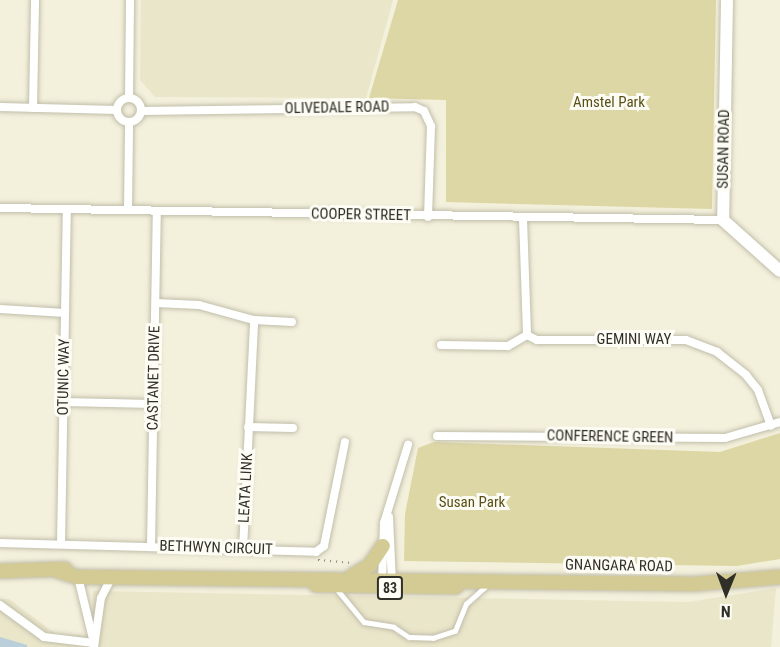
<!DOCTYPE html>
<html>
<head>
<meta charset="utf-8">
<style>
	body { margin:0 }
	#map { position:relative; width:780px; height:647px; overflow:hidden; background:#f3f0dc; font-family:"Roboto Condensed",sans-serif }
	div>[style] { position:absolute }
	[style*='--x'] { left:calc(var(--x)*1px); top:calc(var(--y)*1px); width:calc(var(--w)*1px); rotate:calc(var(--a)*1deg) }
	.built>* { inset:0; background:#eae6ca }
	.green>* { inset:0; background:#ddd6a5 }
	.building>* { inset:0; background:#bacfda }
	.path>* { height:1.5px; margin-top:-0.75px; transform-origin:0; background:repeating-linear-gradient(90deg,#8a887a 0 1.5px,transparent 0 6px) }
	.roads { filter:drop-shadow(0 0 2px #c1beaa) drop-shadow(0 0 2px #c1beaa) }
	.lane>* { height:4.5px; margin:-2.25px; padding:0 2.25px; transform-origin:2.25px; border-radius:2.25px; background:#fff }
	.street>* { height:8px; margin:-4px; padding:0 4px; transform-origin:4px; border-radius:4px; background:#fff }
	.street>.ring { margin:-4px; padding:0; box-sizing:content-box; background:none; border:8px solid #fff; border-radius:50% }
	.secondary>* { height:12px; margin:-6px; padding:0 6px; transform-origin:6px; border-radius:6px; background:#fff }
	.primary>* { height:14px; margin:-7px; padding:0 7px; transform-origin:7px; border-radius:7px; background:#d3ca94 }
	span { translate:-50% -50%; white-space:nowrap; text-align:center; line-height:1.15; -webkit-text-stroke:6px #fefdf5; paint-order:stroke }
	.shield-label span { padding:2px 4px; background:#fefdf5; border:2px solid; border-radius:4px; -webkit-text-stroke-width:0 }
	.shield-label { font-size:14px; color:#302f27; font-weight:700 }
	.park-label { font-size:15px; color:#595017 }
	.street-label { font-size:15px; color:#302f27 }
	.north { position:absolute; left:696px; top:563px; width:60px; height:60px; -webkit-text-stroke:4px #fefdf5; paint-order:stroke; rotate:181deg; font-size:16px; font-weight:700; line-height:24px; text-align:center; color:#302f27 }
	.north::after { content:''; display:block; margin:auto; width:21px; height:27px; background:#302f27; clip-path:polygon(50% 0,100% 100%,50% 72%,0 100%) }
</style>
</head>
<body>
<div id="map">
	<div class="built">
		<i style="clip-path:polygon(141px 0,393px 0,366px 98px,155px 97px,140px 80px)"></i>
		<i style="clip-path:polygon(776px 588px,771px 647px,0 647px,0 599px,9px 599px,56px 634px,91px 636px,93px 591px,688px 602px)"></i>
	</div>
	<div class="green">
		<i style="clip-path:polygon(398px 0,716px 0,712px 209px,446px 202px,446px 100px,369px 98px)"></i>
		<i style="clip-path:polygon(780px 433px,780px 559px,737px 566px,404px 561px,405px 514px,418px 448px,434px 442px,720px 452px)"></i>
	</div>
	<div class="building">
		<i style="clip-path:polygon(0 637px,27px 645px,27px 647px,0 647px)"></i>
	</div>
	<div class="path">
		<i style="--x:318;--y:560;--w:34;--a:5"></i>
	</div>
	<div class="roads">
		<div class="lane">
			<i style="--x:336;--y:588;--w:44;--a:50.5"></i>
			<i style="--x:364;--y:622;--w:30;--a:9"></i>
			<i style="--x:394;--y:627;--w:18;--a:34"></i>
			<i style="--x:409;--y:637;--w:24;--a:2"></i>
			<i style="--x:433;--y:638;--w:23;--a:-18"></i>
			<i style="--x:455;--y:631;--w:29;--a:-68"></i>
			<i style="--x:466;--y:604;--w:27;--a:-42"></i>
		</div>
		<div class="street">
			<i style="--x:129;--y:98;--w:98;--a:-89.4"></i>
			<i class="ring" style="left:117px;top:98px;width:16px;height:16px"></i>
			<i style="--x:0;--y:107;--w:117;--a:1.5"></i>
			<i style="--x:33;--y:108;--w:108;--a:-88.9"></i>
			<i style="--x:141;--y:111;--w:274;--a:-0.8"></i>
			<i style="--x:415;--y:107;--w:10;--a:24"></i>
			<i style="--x:424;--y:111;--w:17;--a:65"></i>
			<i style="--x:431;--y:126;--w:91;--a:91.9"></i>
			<i style="--x:0;--y:208;--w:723;--a:0.95"></i>
			<i style="--x:128;--y:210;--w:88;--a:-89.3"></i>
			<i style="--x:523;--y:219;--w:116;--a:88"></i>
			<i style="--x:527;--y:335;--w:11;--a:27"></i>
			<i style="--x:537;--y:340;--w:149;--a:0"></i>
			<i style="--x:686;--y:340;--w:33;--a:21"></i>
			<i style="--x:717;--y:352;--w:37;--a:38"></i>
			<i style="--x:746;--y:375;--w:19;--a:51"></i>
			<i style="--x:758;--y:390;--w:38;--a:70"></i>
			<i style="--x:156;--y:303;--w:43;--a:2.7"></i>
			<i style="--x:199;--y:305;--w:57;--a:15.3"></i>
			<i style="--x:254;--y:320;--w:38;--a:3"></i>
			<i style="--x:0;--y:309;--w:65;--a:3.5"></i>
			<i style="--x:441;--y:345;--w:67;--a:0.9"></i>
			<i style="--x:508;--y:346;--w:22;--a:-30"></i>
			<i style="--x:64;--y:402;--w:90;--a:1.3"></i>
			<i style="--x:248;--y:427;--w:45;--a:1.3"></i>
			<i style="--x:437;--y:436;--w:288;--a:0.4"></i>
			<i style="--x:725;--y:438;--w:57;--a:-16.2"></i>
			<i style="--x:389;--y:517;--w:67;--a:87.4"></i>
			<i style="--x:0;--y:543;--w:316;--a:1.6"></i>
			<i style="--x:316;--y:552;--w:10;--a:-37"></i>
			<i style="--x:324;--y:546;--w:106;--a:-78.6"></i>
			<i style="--x:61;--y:544;--w:335;--a:-89"></i>
			<i style="--x:151;--y:545;--w:334;--a:-89"></i>
			<i style="--x:243;--y:549;--w:229;--a:-87.2"></i>
			<i style="--x:78;--y:577;--w:68;--a:76.4"></i>
			<i style="--x:382;--y:584;--w:61;--a:-88.1"></i>
			<i style="--x:384;--y:523;--w:82;--a:-72.9"></i>
			<i style="--x:0;--y:605;--w:54;--a:36"></i>
			<i style="--x:44;--y:637;--w:50;--a:6.8"></i>
			<i style="--x:94;--y:647;--w:49;--a:-81.9"></i>
			<i style="--x:101;--y:598;--w:22;--a:-63"></i>
		</div>
		<div class="secondary">
			<i style="--x:727;--y:0;--w:220;--a:91"></i>
			<i style="--x:723;--y:220;--w:76;--a:41.8"></i>
		</div>
		<div class="primary">
			<i style="--x:0;--y:571;--w:65;--a:-1.8"></i>
			<i style="--x:58;--y:571;--w:21;--a:17"></i>
			<i style="--x:78;--y:577;--w:616;--a:0.65"></i>
			<i style="--x:694;--y:584;--w:86;--a:-4.7"></i>
			<i style="--x:352;--y:576;--w:21;--a:-31"></i>
			<i style="--x:370;--y:565;--w:23;--a:-56"></i>
			<i style="--x:316;--y:585;--w:140;--a:0.8"></i>
		</div>
	</div>
	<div class="shield-label">
		<span style="left:390px;top:588px">83</span>
	</div>
	<div class="park-label">
		<span style="left:609px;top:103px">Amstel Park</span>
		<span style="left:472px;top:503px">Susan Park</span>
	</div>
	<div class="street-label">
		<span style="left:337px;top:108px;rotate:-1deg">OLIVEDALE ROAD</span>
		<span style="left:724px;top:149px;rotate:-89deg">SUSAN ROAD</span>
		<span style="left:361px;top:215px;rotate:1deg">COOPER STREET</span>
		<span style="left:634px;top:340px">GEMINI WAY</span>
		<span style="left:64px;top:377px;rotate:-89deg">OTUNIC WAY</span>
		<span style="left:154px;top:378px;rotate:-89deg">CASTANET DRIVE</span>
		<span style="left:610px;top:437px;rotate:1deg">CONFERENCE GREEN</span>
		<span style="left:246px;top:488px;rotate:-87deg">LEATA LINK</span>
		<span style="left:216px;top:548px;rotate:2deg">BETHWYN CIRCUIT</span>
		<span style="left:619px;top:566px;rotate:1deg">GNANGARA ROAD</span>
	</div>
	<div class="north">N</div>
</div>
</body>
</html>
